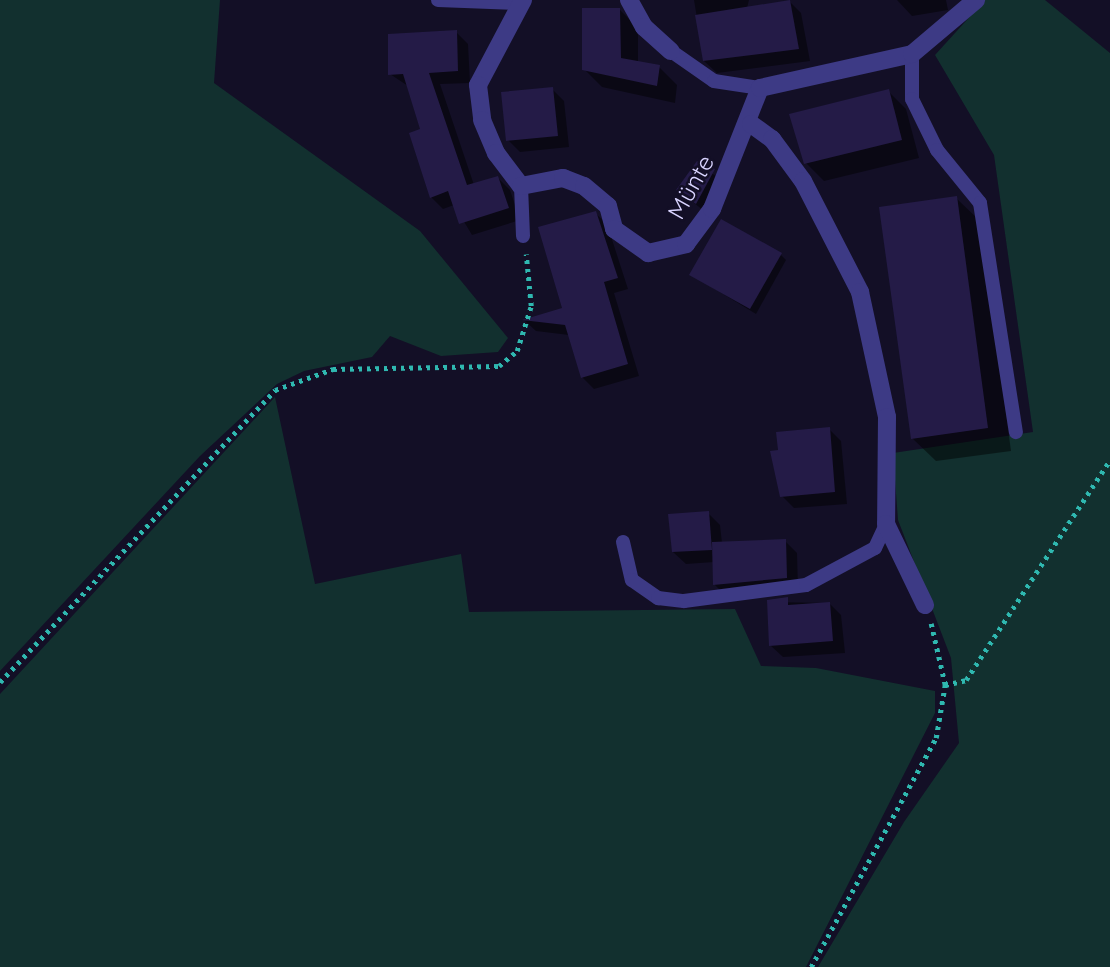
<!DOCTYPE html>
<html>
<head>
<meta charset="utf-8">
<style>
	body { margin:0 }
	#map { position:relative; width:1110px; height:967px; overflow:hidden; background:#130f26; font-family:Quicksand,sans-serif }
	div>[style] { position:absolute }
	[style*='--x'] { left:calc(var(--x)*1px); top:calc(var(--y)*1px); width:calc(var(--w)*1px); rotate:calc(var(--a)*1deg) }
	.green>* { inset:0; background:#12302f }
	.shadow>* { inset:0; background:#0007 }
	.building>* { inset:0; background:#241b47 }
	.path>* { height:4.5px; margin-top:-2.25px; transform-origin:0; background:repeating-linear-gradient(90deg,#2fb8b0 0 3.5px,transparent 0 8.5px) }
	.service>* { height:14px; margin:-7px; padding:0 7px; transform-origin:7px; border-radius:7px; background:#3d3a85 }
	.minor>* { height:18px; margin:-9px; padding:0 9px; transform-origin:9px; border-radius:9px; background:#3d3a85 }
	span { translate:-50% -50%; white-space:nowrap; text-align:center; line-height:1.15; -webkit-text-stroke:5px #130f26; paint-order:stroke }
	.street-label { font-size:24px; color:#d9d4ff }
</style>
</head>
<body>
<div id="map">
	<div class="green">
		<i style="clip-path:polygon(0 0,220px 0,214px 83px,420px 231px,508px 338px,498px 352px,441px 356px,390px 336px,372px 357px,304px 371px,277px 384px,200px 456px,0 671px)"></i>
		<i style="clip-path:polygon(985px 0,1045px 0,1110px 53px,1110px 967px,818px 967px,904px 822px,959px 743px,951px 658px,898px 520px,893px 453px,1033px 432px,994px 155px,935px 55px)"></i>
		<i style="clip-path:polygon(275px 397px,315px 584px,461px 554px,469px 612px,735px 609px,761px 666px,816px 668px,935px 691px,935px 713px,806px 967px,0 967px,0 694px)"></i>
	</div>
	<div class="shadow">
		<i style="clip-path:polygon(694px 0,749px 0,747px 8px,789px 1px,801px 13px,810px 61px,717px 73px,704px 61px)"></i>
		<i style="clip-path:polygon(897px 0,946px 0,948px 10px,912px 16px)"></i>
		<i style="clip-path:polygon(620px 10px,638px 28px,638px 63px,659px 67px,677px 85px,675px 103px,602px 87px,584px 69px)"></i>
		<i style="clip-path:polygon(456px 32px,468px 44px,470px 83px,440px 84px,474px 185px,498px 178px,510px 190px,520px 220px,472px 235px,454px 205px,443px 209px,431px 197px,423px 130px,408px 86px,390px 74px)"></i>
		<i style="clip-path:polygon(552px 89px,564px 101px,569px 147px,520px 152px,508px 140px)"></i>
		<i style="clip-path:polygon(888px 91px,906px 109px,919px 158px,824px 181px,806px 163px)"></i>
		<i style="clip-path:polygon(697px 163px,726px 183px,709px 215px,678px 190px)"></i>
		<i style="clip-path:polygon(956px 198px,980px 221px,1011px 451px,936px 461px,912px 438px)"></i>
		<i style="clip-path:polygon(595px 213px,607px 224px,628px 289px,614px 293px,639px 376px,594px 389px,582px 377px,569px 335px,536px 331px,525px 321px,564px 309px)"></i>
		<i style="clip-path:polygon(781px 255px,786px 260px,756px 314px,692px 275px)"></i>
		<i style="clip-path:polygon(829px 429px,841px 441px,847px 504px,794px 508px,782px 496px)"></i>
		<i style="clip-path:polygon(708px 513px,720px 525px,722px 543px,785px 541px,797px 553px,798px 589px,727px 597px,715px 585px,714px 562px,686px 564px,673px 552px)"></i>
		<i style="clip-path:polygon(769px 602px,829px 603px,841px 615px,845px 653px,783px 657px,770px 645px)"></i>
	</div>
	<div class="building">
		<i style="clip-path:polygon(790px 0,799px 49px,703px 61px,695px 15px)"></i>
		<i style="clip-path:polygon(582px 8px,620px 8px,621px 58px,660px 65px,657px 86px,582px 70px)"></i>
		<i style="clip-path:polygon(457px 30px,458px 71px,429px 73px,467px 185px,498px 176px,509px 208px,459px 224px,448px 191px,430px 198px,409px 133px,420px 129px,403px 74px,388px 75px,388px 34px)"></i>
		<i style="clip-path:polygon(553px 87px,558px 136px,506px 141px,501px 92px)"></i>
		<i style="clip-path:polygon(889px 89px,902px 140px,804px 164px,789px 114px)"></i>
		<i style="clip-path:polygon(697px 161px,715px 169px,696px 204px,676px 190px)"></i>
		<i style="clip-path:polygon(957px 196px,988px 428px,911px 439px,879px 207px)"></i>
		<i style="clip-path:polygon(596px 211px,618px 278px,604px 282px,628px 364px,581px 378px,565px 325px,522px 320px,562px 308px,538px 227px)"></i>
		<i style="clip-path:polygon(721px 219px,782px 253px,750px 309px,689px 275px)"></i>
		<i style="clip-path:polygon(830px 427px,835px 492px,780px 497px,770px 451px,778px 450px,776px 432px)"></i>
		<i style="clip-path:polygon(709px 511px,712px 550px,672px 552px,668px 514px)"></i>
		<i style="clip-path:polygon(786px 539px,787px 578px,713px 585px,712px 542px)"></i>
		<i style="clip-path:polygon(788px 597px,788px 605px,830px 602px,833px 641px,769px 646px,767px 600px)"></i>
	</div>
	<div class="path">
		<i style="--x:0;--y:682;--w:401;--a:-46.7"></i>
		<i style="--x:275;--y:390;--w:62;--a:-19.9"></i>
		<i style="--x:333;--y:369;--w:166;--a:-1"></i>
		<i style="--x:499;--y:366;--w:23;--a:-40"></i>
		<i style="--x:517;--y:351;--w:47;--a:-72.7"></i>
		<i style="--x:531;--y:306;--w:52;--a:-95.5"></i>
		<i style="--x:945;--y:685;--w:22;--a:-13"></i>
		<i style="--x:966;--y:680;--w:263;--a:-56.8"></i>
		<i style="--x:811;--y:967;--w:261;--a:-61.4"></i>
		<i style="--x:936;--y:738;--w:54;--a:-80.4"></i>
		<i style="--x:945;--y:685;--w:63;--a:-102.9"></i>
	</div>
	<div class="service">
		<i style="--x:438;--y:0;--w:82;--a:2.1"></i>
		<i style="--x:671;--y:51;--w:52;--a:34.9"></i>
		<i style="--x:714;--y:81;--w:47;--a:8.7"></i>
		<i style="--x:912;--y:54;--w:45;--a:90"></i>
		<i style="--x:912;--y:99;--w:57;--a:63.9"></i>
		<i style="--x:937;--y:150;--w:68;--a:50.9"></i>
		<i style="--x:980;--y:203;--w:232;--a:81.1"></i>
		<i style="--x:521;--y:186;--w:50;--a:87.7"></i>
		<i style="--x:623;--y:542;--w:39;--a:77"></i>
		<i style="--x:632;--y:580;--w:32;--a:35"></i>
		<i style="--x:658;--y:598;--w:26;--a:7"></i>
		<i style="--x:684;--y:601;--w:123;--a:-7.5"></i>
		<i style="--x:806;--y:585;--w:78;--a:-28.2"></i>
		<i style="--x:875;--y:548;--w:26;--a:-65"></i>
	</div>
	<div class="minor">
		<i style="--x:523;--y:0;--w:96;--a:117.9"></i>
		<i style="--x:478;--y:85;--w:35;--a:83"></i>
		<i style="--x:482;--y:120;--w:36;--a:67"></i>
		<i style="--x:496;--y:153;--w:41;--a:52.9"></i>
		<i style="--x:521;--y:186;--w:43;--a:-10.8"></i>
		<i style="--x:563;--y:178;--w:22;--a:21"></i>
		<i style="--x:584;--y:186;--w:31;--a:40"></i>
		<i style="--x:608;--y:206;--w:24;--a:75"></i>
		<i style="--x:614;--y:229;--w:42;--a:35.2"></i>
		<i style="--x:648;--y:253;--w:39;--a:-13"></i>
		<i style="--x:686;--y:244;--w:44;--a:-53.4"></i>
		<i style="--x:712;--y:209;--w:130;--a:-68.4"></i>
		<i style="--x:760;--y:88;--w:156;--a:-12.6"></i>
		<i style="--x:912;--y:54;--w:84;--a:-40.2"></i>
		<i style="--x:629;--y:0;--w:31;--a:61"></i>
		<i style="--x:644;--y:27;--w:36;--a:42"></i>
		<i style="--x:751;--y:124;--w:26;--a:36"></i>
		<i style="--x:772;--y:139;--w:52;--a:53.6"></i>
		<i style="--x:803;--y:181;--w:125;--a:62.8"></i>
		<i style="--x:860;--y:292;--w:128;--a:77.8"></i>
		<i style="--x:887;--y:417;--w:107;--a:90.5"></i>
		<i style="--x:886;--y:524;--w:90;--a:64.3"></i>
	</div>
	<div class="street-label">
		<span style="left:691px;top:187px;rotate:-61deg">Münte</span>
	</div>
</div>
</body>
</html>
